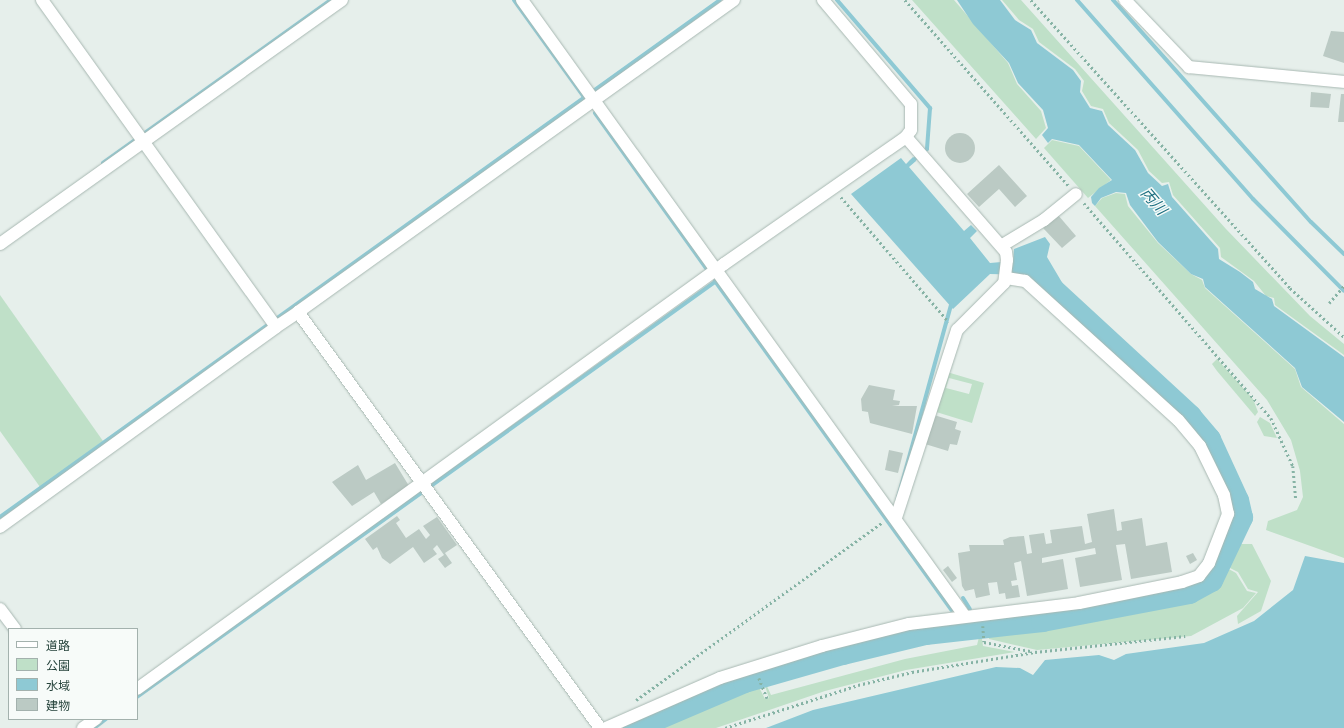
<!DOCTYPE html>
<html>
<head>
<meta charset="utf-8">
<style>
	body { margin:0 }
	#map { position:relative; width:1344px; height:728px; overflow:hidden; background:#e6efeb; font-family:Arial,"Noto Sans JP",sans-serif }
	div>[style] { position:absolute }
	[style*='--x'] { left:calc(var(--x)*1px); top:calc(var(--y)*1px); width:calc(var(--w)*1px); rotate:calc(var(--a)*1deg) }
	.green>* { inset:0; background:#bfe0c8 }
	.water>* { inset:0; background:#8ec9d4 }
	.stream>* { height:4px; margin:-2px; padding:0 2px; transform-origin:2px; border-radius:2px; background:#8ec9d4 }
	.river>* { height:23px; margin:-11.5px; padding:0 11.5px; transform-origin:11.5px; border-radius:11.5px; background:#8ec9d4 }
	.building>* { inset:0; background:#bbcac4 }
	.round { border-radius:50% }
	.path>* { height:2.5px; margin-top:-1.25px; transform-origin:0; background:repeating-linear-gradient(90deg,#86b3a5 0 2px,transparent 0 5px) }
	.roads { filter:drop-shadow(0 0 1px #a8b8b2) drop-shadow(0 0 1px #a8b8b2) }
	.minor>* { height:12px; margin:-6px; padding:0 6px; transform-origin:6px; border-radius:6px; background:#fff }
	span { translate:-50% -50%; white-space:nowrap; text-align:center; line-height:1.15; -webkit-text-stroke:3px #f7fbf9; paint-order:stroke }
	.water-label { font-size:15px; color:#1c6f80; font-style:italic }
	.legend { position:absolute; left:8px; top:628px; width:130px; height:92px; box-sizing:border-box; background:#f7fbf9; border:1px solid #a3b1ad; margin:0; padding:5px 7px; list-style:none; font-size:12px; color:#24423a }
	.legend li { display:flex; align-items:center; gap:8px; height:20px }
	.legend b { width:20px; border:1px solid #a3b1ad }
</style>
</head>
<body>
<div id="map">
	<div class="green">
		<i style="clip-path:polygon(912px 0,954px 0,1008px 63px,1017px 84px,1041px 111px,1046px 128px,1036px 139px)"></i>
		<i style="clip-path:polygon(1002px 0,1021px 0,1226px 229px,1310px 316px,1344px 344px,1344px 355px,1275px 305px,1274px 298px,1266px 296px,1254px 281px,1221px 257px,1220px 248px,1173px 195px,1169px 182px,1162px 183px,1149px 171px,1138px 150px,1109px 123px,1103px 109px,1091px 106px,1082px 91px,1084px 81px,1075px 69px,1039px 42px,1033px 29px,1019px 20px)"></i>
		<i style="clip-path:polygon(1052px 140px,1079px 146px,1111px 180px,1088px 198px,1044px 148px)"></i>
		<i style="clip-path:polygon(1116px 193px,1125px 194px,1128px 206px,1158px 243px,1191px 274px,1202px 280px,1205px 288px,1295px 369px,1301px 387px,1344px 424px,1344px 558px,1266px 530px,1268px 521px,1297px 510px,1303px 497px,1300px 471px,1291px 440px,1267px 400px,1095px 206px,1102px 198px)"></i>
		<i style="clip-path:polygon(0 295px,103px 441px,40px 487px,0 431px)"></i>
		<i style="clip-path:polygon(1217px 359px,1253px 399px,1258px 412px,1255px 416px,1217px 371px,1212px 364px)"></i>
		<i style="clip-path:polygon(evenodd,947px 372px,984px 383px,972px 423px,933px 411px,947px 372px,949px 378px,972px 384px,969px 394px,946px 388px,949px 378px)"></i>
		<i style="clip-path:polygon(1260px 417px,1270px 423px,1277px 438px,1264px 436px,1257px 422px)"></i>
		<i style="clip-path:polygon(1241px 544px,1252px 544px,1271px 581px,1261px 611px,1238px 624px,1237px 616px,1258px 592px,1248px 589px,1238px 572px,1226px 566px)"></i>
		<i style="clip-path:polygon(1225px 567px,1236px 573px,1247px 591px,1256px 593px,1243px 608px,1191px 636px,1037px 650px,989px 639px,988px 630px,1045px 626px,1184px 600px,1205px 593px,1217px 581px)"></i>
		<i style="clip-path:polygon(evenodd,981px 632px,983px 646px,1015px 652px,906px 670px,825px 691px,716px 728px,648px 728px,757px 683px,765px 699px,769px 698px,764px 683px,871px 652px,981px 632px,973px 634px,979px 637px,977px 645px,905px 659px,771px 695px,766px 684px,872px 653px,973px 634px)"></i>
	</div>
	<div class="water">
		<i style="clip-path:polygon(957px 0,1000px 0,1015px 20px,1031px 30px,1037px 43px,1073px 70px,1081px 81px,1080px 92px,1090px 108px,1102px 111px,1108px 125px,1135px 150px,1148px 173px,1162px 186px,1168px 184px,1172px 197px,1218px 249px,1219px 259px,1240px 272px,1253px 282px,1255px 289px,1272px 299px,1274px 306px,1344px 357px,1344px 422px,1302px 387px,1295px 368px,1205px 287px,1203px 279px,1191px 274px,1158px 242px,1130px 205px,1126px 193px,1116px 192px,1101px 198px,1095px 206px,1092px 203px,1091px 197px,1099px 188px,1112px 180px,1079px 145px,1052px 139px,1048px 143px,1042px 135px,1048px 128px,1043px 110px,1018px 83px,1009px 63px,973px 24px)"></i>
		<i style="clip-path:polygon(913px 157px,916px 161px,909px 167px,964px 231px,971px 225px,977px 231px,970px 238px,990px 263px,1013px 261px,1014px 249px,1045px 237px,1050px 244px,1047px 257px,1073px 301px,1065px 309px,1026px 275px,990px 274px,953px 309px,851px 194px,901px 158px,906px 164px)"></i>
		<i style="clip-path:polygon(1305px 556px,1344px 563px,1344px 728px,766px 728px,813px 710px,996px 667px,1020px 668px,1033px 675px,1045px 660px,1099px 655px,1114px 660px,1126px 654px,1204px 643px,1254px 621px,1293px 590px)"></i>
	</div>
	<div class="stream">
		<i style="--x:514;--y:0;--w:120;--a:54.2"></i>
		<i style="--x:837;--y:0;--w:143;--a:49.3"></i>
		<i style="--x:930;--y:108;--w:41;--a:94.2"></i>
		<i style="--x:927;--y:149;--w:21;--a:141"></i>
		<i style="--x:1077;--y:0;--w:266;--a:48.5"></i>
		<i style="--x:1253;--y:199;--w:129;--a:45.3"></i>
		<i style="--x:1113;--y:0;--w:297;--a:48.3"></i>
		<i style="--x:1311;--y:222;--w:46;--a:44.1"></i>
		<i style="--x:595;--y:113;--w:194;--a:54.4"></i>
		<i style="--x:103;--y:163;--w:280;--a:-35.6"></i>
		<i style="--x:715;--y:281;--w:405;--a:54.3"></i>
		<i style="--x:897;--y:501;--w:206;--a:-74.6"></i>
		<i style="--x:0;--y:517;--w:886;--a:-35.68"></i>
		<i style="--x:963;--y:598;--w:13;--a:58"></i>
		<i style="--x:971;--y:620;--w:6;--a:81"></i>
		<i style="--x:137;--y:697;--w:712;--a:-35.68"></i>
		<i style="--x:94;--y:728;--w:15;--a:-37"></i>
	</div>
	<div class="river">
		<i style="--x:634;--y:728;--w:120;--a:-23.1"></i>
		<i style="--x:744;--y:681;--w:102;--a:-15.9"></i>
		<i style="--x:842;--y:653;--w:85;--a:-13.5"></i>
		<i style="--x:925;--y:633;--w:118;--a:-6.3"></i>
		<i style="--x:1042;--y:620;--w:150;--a:-10.8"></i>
		<i style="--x:1189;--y:592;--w:25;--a:-29"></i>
		<i style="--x:1211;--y:580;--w:70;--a:-64.5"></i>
		<i style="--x:1241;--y:517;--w:17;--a:-103"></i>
		<i style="--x:1237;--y:500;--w:67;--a:-114.7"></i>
		<i style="--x:1209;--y:439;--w:30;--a:-130"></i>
		<i style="--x:1190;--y:416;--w:196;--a:-137.3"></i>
	</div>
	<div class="building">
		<i style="clip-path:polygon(1331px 31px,1344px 32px,1344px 63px,1323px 56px)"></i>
		<i style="clip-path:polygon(1311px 92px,1331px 94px,1329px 108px,1310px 107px)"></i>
		<i style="clip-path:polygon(1341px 94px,1344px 94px,1344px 122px,1338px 122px)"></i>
		<i class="round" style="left:945px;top:133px;width:30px;height:30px"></i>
		<i style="clip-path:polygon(999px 165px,1027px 196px,1015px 207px,999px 189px,979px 207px,967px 194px)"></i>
		<i style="clip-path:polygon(1058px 215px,1076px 236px,1062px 248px,1043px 228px)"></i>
		<i style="clip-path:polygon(869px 385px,895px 390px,893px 400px,900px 401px,899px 405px,892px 406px,917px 406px,912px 434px,870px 423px,868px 412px,862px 411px,861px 399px)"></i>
		<i style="clip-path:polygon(934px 415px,957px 422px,955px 429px,961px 431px,957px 445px,950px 444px,948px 451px,925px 444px)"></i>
		<i style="clip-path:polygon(889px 450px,903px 453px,898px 473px,885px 470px)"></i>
		<i style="clip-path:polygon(395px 463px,409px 486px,381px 504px,374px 492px,352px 506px,332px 482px,358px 465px,366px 480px)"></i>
		<i style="clip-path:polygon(1114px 509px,1117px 531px,1122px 530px,1121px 522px,1142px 518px,1146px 546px,1167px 542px,1172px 572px,1131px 579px,1125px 544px,1116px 545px,1122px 580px,1080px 587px,1075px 558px,1096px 554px,1095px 548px,1042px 558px,1042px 563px,1063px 559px,1068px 589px,1027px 596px,1021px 561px,1014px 563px,1017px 580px,1011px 581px,1012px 586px,1018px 585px,1020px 597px,1006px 599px,1005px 593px,999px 594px,997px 582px,988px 583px,990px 595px,976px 598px,974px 589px,965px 591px,962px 586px,958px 553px,970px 551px,969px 545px,1004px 545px,1003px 540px,1010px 537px,1024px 536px,1027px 554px,1032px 553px,1029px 535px,1044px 533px,1046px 544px,1052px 543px,1050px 530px,1082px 526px,1085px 544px,1092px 542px,1087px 514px)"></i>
		<i style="clip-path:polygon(397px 516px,400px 520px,396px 523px,406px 538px,419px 529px,426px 539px,430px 535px,423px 526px,437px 517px,457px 545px,445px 553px,452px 563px,445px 568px,438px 559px,444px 555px,437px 545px,433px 549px,437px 554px,424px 563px,413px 547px,390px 564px,382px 558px,377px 547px,373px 550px,365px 539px)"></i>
		<i style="clip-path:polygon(1193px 553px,1197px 560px,1190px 564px,1186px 556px)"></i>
		<i style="clip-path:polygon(948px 566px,957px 578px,952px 582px,943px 570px)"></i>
	</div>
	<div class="path">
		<i style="--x:905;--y:0;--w:248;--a:48.6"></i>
		<i style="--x:1031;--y:0;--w:387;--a:48"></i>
		<i style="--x:1290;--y:288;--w:73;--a:42.2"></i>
		<i style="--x:841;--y:197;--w:165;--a:49.2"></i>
		<i style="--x:1084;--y:203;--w:285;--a:49"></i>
		<i style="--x:1271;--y:418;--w:53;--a:65.4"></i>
		<i style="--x:1293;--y:466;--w:33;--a:85"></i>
		<i style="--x:1329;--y:303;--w:23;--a:-49"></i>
		<i style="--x:983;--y:626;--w:16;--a:86"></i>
		<i style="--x:984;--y:642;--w:47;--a:11.1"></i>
		<i style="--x:1035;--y:652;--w:151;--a:-6.1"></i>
		<i style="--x:759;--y:678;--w:22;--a:68"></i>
		<i style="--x:636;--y:700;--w:304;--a:-35.8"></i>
		<i style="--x:725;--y:728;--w:140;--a:-17.9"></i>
		<i style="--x:858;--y:685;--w:56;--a:-13.5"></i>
		<i style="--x:912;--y:672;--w:126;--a:-9.2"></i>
	</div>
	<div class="roads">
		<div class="minor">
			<i style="--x:42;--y:0;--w:402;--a:54.4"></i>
			<i style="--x:276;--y:327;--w:27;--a:-34"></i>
			<i style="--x:298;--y:312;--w:514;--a:54.02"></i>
			<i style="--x:522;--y:0;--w:757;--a:54.3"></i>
			<i style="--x:823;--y:0;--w:136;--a:49.8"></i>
			<i style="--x:911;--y:104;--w:26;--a:90"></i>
			<i style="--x:911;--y:130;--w:9;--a:126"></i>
			<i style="--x:1125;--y:0;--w:93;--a:46.3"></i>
			<i style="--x:1189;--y:67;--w:156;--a:5.5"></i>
			<i style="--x:0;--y:244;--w:420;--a:-35.5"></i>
			<i style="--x:1001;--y:246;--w:50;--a:-31.2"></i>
			<i style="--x:1044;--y:220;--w:41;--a:-39.1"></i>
			<i style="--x:298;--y:312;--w:536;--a:-35.59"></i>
			<i style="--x:0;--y:527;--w:341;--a:-35.9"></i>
			<i style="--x:0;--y:609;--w:25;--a:53"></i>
			<i style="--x:137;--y:689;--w:725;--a:-35.91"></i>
			<i style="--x:724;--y:264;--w:222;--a:-34.9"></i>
			<i style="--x:906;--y:137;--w:152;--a:49"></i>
			<i style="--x:1006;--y:252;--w:8;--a:83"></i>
			<i style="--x:1007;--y:260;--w:23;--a:97"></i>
			<i style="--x:1004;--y:283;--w:66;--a:135"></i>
			<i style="--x:957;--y:330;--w:198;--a:108"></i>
			<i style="--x:83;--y:728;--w:16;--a:-35"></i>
			<i style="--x:606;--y:728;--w:124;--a:-23.7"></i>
			<i style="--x:720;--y:678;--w:107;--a:-17.4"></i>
			<i style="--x:822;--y:646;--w:90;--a:-14.2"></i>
			<i style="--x:909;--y:624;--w:171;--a:-7"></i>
			<i style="--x:1079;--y:603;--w:105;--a:-11.5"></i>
			<i style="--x:1182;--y:582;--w:18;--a:-19"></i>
			<i style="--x:1199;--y:576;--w:16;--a:-52"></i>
			<i style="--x:1209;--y:563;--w:53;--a:-68.8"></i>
			<i style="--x:1228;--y:514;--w:19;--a:-102"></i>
			<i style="--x:1224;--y:495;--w:55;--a:-116.1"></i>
			<i style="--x:1200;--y:446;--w:34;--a:-130"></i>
			<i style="--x:1178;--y:420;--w:207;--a:-137.7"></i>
			<i style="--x:1025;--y:281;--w:19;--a:-171"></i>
		</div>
	</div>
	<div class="water-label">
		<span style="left:1154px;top:201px;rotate:49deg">丙川</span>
	</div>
	<ul class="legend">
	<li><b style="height:5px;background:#fff"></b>道路</li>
	<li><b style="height:11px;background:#bfe0c8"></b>公園</li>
	<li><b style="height:11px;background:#8ec9d4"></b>水域</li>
	<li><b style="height:11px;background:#bbcac4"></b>建物</li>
	</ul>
</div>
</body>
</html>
